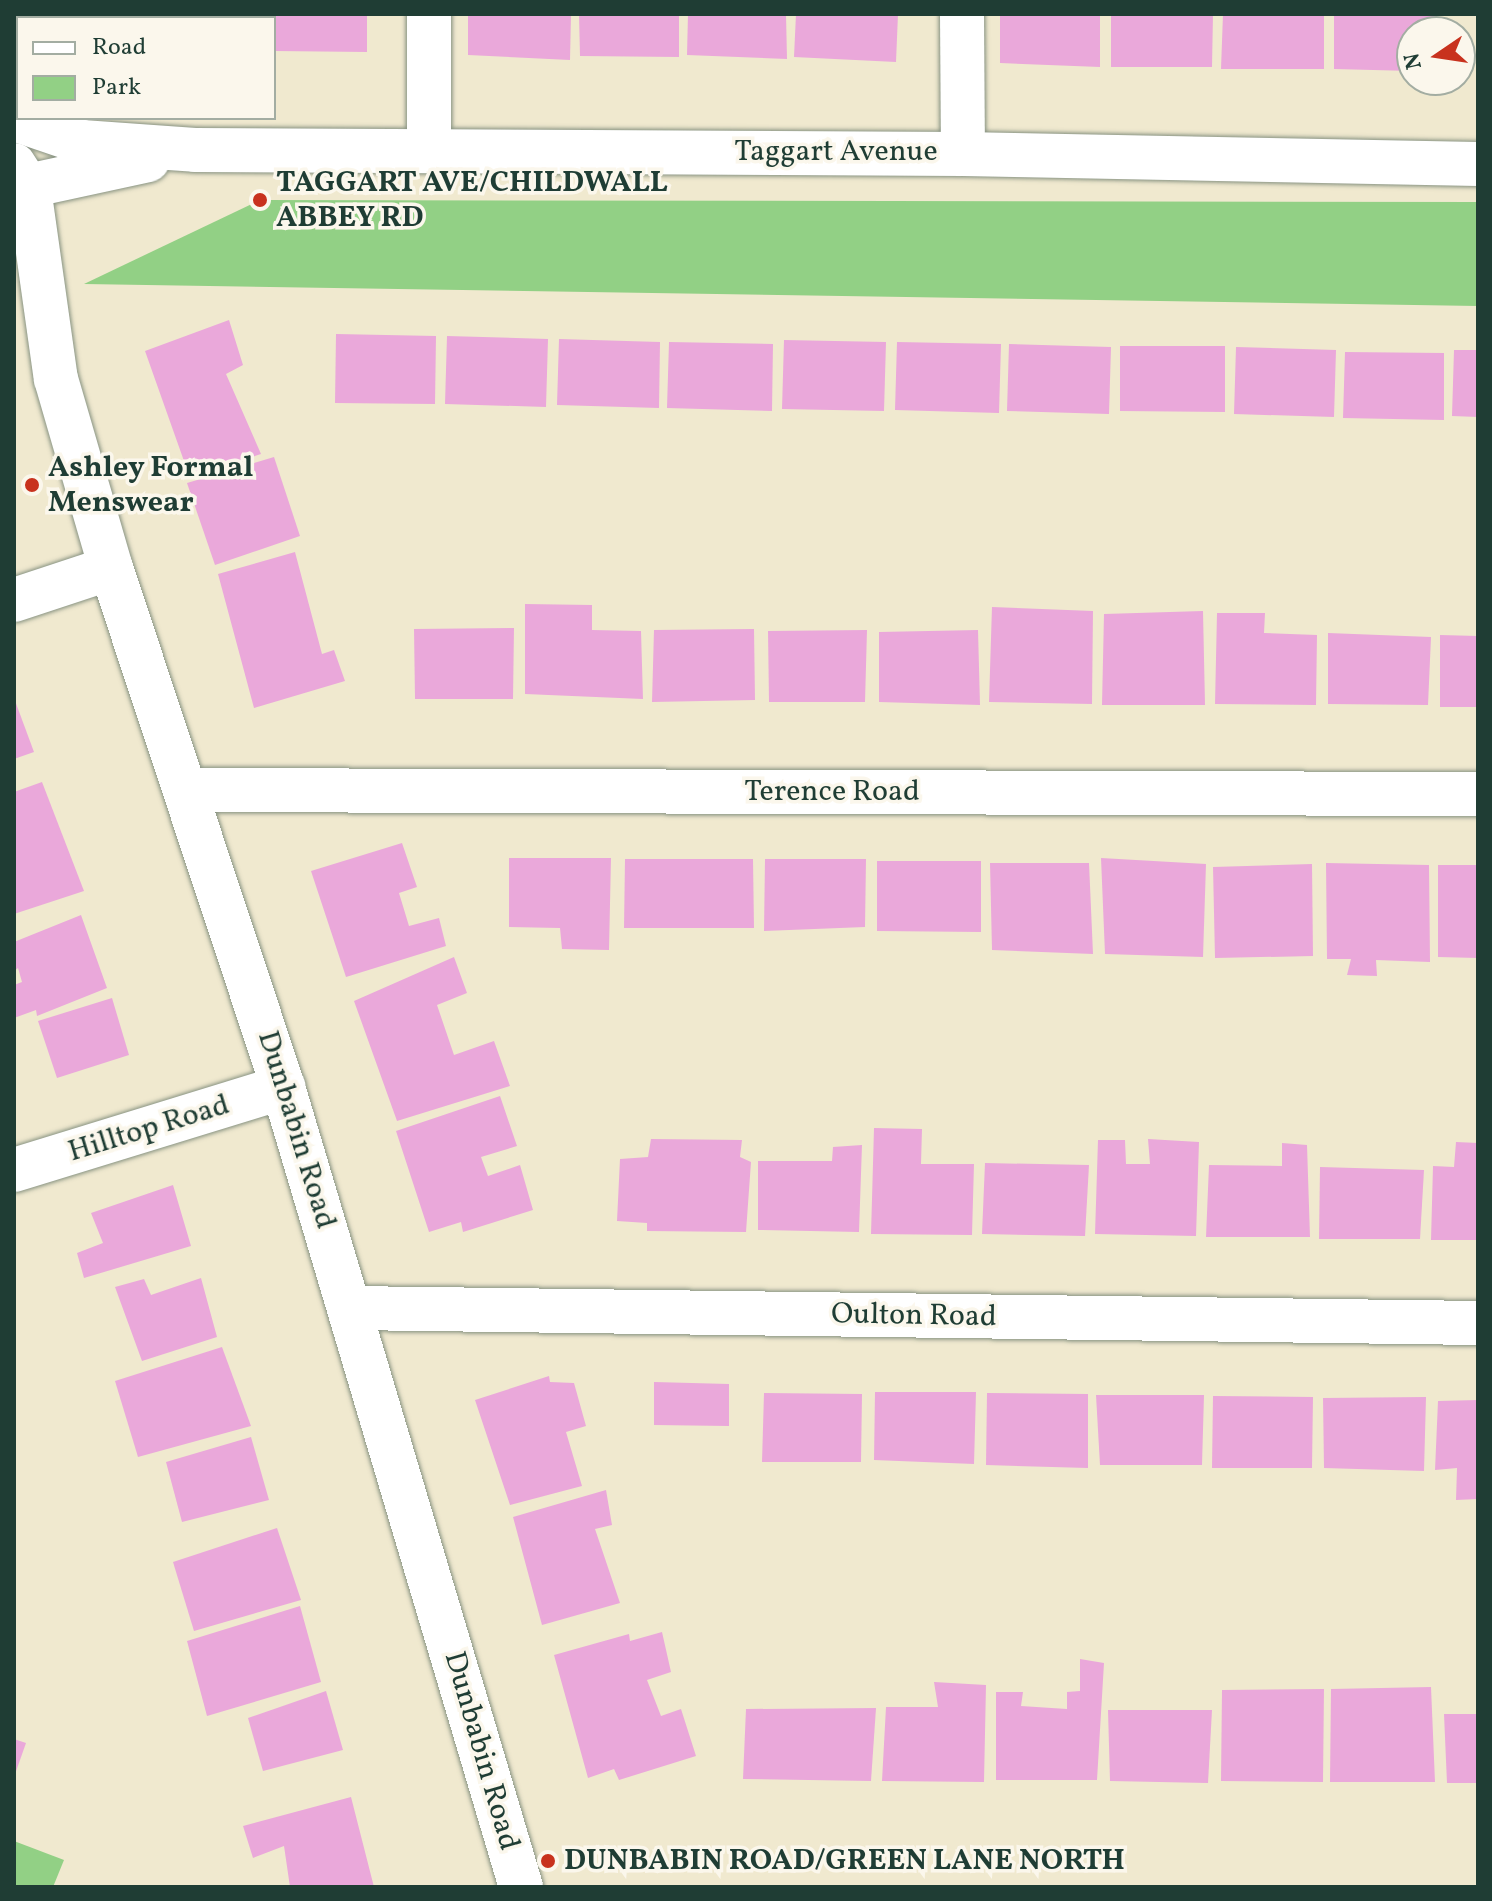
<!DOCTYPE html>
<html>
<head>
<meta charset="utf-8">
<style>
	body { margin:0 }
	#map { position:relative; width:1492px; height:1901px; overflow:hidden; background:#f0e9cf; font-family:Vollkorn,serif }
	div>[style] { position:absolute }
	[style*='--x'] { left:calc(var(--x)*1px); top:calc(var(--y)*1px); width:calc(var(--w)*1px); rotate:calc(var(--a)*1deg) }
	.green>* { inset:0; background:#92d085 }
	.building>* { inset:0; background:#eaa8da }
	.roads { filter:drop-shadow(0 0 2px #889382) drop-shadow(0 0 2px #889382) }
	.minor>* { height:44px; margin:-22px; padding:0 22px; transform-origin:22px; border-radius:22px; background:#fff }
	.dots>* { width:22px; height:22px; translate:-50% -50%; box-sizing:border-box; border:4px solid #fbf7ec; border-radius:50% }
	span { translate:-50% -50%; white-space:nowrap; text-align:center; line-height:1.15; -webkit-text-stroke:7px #fbf7ec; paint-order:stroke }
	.street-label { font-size:30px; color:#1f3d34 }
	.poi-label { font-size:30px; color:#1f3d34; font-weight:700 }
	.left { translate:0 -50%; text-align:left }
	.frame { position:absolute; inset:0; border:16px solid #1f3d34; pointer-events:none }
	.legend { position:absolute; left:16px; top:16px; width:260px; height:104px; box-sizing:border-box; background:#fbf7ec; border:2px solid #a3ada2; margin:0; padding:10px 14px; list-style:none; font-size:24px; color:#1f3d34 }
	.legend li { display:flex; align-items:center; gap:16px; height:40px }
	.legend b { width:40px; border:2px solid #a3ada2 }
	.north { position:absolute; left:1396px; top:16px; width:80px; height:80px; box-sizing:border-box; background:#fbf7ec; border:2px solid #a3ada2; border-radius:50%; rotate:257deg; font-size:22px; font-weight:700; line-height:32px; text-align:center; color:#1f3d34 }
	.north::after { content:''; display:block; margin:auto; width:28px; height:36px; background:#c8321e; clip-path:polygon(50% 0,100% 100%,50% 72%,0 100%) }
</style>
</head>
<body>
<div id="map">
	<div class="green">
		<i style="clip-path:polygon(260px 200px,1478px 202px,1478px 306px,84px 284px)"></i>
		<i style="clip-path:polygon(14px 1841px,64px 1860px,53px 1887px,14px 1887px)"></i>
	</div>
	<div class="building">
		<i style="clip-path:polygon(14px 14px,174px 14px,174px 18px,18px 18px,18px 38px)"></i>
		<i style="clip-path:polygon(220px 14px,367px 14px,367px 52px,274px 51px,274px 18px,220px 18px)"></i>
		<i style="clip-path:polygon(468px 14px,571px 14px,570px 60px,468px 55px)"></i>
		<i style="clip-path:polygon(579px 14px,679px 14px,679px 57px,580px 56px)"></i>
		<i style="clip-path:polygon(688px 14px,786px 14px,787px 59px,687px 55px)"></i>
		<i style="clip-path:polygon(796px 14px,898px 14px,896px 62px,794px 57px)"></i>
		<i style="clip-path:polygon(1000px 14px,1100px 14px,1100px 67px,1000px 63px)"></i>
		<i style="clip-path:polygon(1111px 14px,1213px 14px,1212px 67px,1111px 67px)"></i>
		<i style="clip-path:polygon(1223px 14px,1324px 14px,1324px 69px,1221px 69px)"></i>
		<i style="clip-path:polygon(1334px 14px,1436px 14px,1435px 32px,1412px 32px,1412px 71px,1334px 69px)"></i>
		<i style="clip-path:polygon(229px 320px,243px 365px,226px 374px,261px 454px,190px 478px,145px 351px)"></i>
		<i style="clip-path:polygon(336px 334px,436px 336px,435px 404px,335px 403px)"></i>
		<i style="clip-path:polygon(447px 336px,548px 339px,546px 407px,445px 404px)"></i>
		<i style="clip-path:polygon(559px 339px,660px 342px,659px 408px,557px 405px)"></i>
		<i style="clip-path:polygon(784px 340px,886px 342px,884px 411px,782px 409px)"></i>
		<i style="clip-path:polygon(669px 342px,773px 344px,772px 411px,667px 408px)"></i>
		<i style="clip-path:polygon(897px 342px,1001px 344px,999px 413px,895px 410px)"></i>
		<i style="clip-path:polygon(1009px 344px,1111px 347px,1109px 414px,1007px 411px)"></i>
		<i style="clip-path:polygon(1120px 346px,1225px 346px,1225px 412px,1120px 411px)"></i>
		<i style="clip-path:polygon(1236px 347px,1336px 350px,1334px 417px,1234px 414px)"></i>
		<i style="clip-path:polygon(1454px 350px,1478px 350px,1478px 417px,1452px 416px)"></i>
		<i style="clip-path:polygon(1345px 352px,1444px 353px,1444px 420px,1343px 418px)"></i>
		<i style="clip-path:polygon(274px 457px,300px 536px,215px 565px,187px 483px)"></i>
		<i style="clip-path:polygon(295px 552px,322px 654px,334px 650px,345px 681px,254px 708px,218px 574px)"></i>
		<i style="clip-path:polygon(525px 604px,592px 605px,592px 630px,641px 631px,643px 699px,525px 694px)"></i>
		<i style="clip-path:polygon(992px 607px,1093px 611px,1092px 704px,989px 702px)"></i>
		<i style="clip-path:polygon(1203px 611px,1205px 705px,1102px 705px,1104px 614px)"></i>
		<i style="clip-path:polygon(1217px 613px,1265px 613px,1264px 633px,1317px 635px,1316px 705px,1215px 704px)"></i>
		<i style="clip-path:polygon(514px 628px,513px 699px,415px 699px,414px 629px)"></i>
		<i style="clip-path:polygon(754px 629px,755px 700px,652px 702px,654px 630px)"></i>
		<i style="clip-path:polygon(867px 630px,865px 702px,769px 702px,768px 631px)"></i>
		<i style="clip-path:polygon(978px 630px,980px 705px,879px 702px,879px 632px)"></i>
		<i style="clip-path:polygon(1328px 633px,1431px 637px,1428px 705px,1328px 704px)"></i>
		<i style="clip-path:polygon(1440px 635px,1478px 636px,1478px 707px,1440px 707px)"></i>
		<i style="clip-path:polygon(14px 698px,34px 752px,14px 759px)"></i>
		<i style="clip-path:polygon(42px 782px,84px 891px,14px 914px,14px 792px)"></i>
		<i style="clip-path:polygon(402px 843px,417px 887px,399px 893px,409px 926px,439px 918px,446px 946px,346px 977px,311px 871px)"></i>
		<i style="clip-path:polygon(509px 858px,611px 858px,609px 950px,562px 949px,560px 928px,509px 927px)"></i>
		<i style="clip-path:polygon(1101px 858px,1206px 864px,1203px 957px,1105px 954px)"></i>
		<i style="clip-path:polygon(625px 859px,753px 859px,754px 928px,624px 928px)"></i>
		<i style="clip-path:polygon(765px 859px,866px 859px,865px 927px,764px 931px)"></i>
		<i style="clip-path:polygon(877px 861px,981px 861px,981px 932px,877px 931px)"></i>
		<i style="clip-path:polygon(990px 863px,1089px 863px,1093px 954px,992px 950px)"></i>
		<i style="clip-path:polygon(1326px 863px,1429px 865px,1430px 962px,1376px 960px,1377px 976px,1347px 975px,1351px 959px,1327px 959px)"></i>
		<i style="clip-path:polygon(1312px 864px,1313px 956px,1215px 958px,1213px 867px)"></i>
		<i style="clip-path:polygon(1438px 865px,1478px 865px,1478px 958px,1438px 957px)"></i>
		<i style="clip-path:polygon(81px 915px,107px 988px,37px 1016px,36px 1010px,14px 1018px,14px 985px,22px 982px,18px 968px,14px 971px,14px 942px)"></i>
		<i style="clip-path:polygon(454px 957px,467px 993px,437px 1005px,454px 1055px,494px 1041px,510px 1086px,397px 1121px,354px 1001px)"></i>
		<i style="clip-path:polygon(112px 998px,129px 1055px,57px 1078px,38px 1021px)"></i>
		<i style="clip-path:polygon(500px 1096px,517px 1146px,481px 1157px,488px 1176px,520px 1165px,533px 1210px,463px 1232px,461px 1222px,429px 1232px,396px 1131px)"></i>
		<i style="clip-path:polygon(874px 1128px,922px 1129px,921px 1164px,974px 1164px,972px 1235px,871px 1234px)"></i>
		<i style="clip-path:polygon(651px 1139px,742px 1140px,740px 1157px,751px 1162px,746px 1232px,647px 1231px,647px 1223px,617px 1221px,620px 1159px,648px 1157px)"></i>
		<i style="clip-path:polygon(1148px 1139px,1199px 1142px,1196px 1236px,1095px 1234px,1098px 1140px,1125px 1140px,1126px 1164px,1150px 1164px)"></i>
		<i style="clip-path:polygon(1456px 1142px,1478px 1143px,1478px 1240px,1431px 1240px,1433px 1166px,1454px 1167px)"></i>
		<i style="clip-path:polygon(1282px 1143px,1307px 1145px,1310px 1237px,1206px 1237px,1209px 1165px,1282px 1166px)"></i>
		<i style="clip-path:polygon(862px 1145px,859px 1232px,758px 1230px,758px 1161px,832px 1161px,833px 1147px)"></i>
		<i style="clip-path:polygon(985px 1163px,1089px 1165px,1085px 1236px,982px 1234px)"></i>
		<i style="clip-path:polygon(1320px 1167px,1424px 1170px,1420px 1239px,1319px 1239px)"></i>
		<i style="clip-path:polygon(173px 1185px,191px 1246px,84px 1278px,77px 1253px,103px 1243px,91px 1213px)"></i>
		<i style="clip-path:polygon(201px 1278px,217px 1337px,142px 1361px,115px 1287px,144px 1279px,151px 1295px)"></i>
		<i style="clip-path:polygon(222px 1347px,251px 1426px,138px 1457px,115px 1381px)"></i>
		<i style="clip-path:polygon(549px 1376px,550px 1382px,574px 1383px,586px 1426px,566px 1432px,582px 1486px,510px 1505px,475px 1400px)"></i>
		<i style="clip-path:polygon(654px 1382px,729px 1384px,729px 1426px,654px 1425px)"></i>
		<i style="clip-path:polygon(875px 1392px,976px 1392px,974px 1464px,874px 1460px)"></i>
		<i style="clip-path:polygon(764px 1393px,862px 1394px,861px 1462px,762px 1462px)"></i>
		<i style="clip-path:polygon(987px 1393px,1088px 1394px,1088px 1468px,986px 1465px)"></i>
		<i style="clip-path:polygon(1096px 1395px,1204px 1395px,1202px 1465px,1100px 1465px)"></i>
		<i style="clip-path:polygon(1213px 1396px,1313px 1397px,1312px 1468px,1212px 1468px)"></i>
		<i style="clip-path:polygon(1426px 1397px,1424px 1471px,1324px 1468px,1323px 1398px)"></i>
		<i style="clip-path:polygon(1478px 1400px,1478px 1499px,1456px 1500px,1457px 1468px,1435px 1470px,1438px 1401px)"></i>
		<i style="clip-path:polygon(251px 1437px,269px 1500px,182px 1522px,166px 1462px)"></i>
		<i style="clip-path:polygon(606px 1490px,612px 1525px,595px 1529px,620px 1603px,542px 1625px,513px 1517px)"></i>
		<i style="clip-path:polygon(277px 1528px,301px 1600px,194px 1631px,173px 1562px)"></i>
		<i style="clip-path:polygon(300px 1606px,321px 1682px,207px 1716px,187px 1641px)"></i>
		<i style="clip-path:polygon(662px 1632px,671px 1672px,647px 1680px,661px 1716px,681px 1709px,696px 1756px,619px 1780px,614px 1769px,588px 1778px,554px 1655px,629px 1634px,630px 1641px)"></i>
		<i style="clip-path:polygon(1080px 1659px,1104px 1663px,1097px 1780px,996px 1780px,996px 1692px,1023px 1692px,1021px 1706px,1067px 1709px,1067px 1692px,1080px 1691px)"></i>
		<i style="clip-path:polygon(934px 1682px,986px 1685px,984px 1782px,882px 1781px,886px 1707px,938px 1707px)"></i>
		<i style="clip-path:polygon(1431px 1687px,1435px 1782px,1330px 1782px,1331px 1689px)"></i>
		<i style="clip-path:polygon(1324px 1689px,1323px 1782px,1221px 1781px,1222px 1690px)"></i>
		<i style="clip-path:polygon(326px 1691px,343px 1750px,263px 1771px,248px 1718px)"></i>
		<i style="clip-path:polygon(876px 1708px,871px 1781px,743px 1779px,746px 1709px)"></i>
		<i style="clip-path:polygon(1108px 1710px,1212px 1710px,1208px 1783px,1110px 1781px)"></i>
		<i style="clip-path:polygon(1444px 1714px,1478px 1714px,1478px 1783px,1447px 1783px)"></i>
		<i style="clip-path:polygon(14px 1739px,26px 1743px,14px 1777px)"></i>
		<i style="clip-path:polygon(351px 1797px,374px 1887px,290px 1887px,284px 1846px,253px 1858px,243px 1826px)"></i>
	</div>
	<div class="roads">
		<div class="minor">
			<i style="--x:194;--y:14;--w:4;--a:90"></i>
			<i style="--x:429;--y:14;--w:135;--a:90"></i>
			<i style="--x:962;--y:14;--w:140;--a:89.6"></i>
			<i style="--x:14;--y:119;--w:72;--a:18.7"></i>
			<i style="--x:82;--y:142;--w:113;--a:4"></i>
			<i style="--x:195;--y:150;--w:768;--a:0.3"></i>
			<i style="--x:963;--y:154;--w:515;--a:1.11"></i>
			<i style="--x:14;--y:165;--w:27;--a:57"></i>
			<i style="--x:29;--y:188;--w:193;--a:82"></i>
			<i style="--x:56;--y:379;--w:197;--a:73.8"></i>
			<i style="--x:111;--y:568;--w:547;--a:71.66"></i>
			<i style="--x:283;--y:1087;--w:835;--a:73.43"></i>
			<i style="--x:14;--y:189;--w:137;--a:-12.2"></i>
			<i style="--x:14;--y:600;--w:102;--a:-18.3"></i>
			<i style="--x:187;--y:790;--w:1291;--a:0.18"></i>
			<i style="--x:14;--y:1170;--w:282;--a:-17.1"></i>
			<i style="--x:350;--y:1308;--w:1128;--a:0.76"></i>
		</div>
	</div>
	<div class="dots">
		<i style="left:260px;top:200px;background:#c8321e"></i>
		<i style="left:32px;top:485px;background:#c8321e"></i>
		<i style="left:548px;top:1861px;background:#c8321e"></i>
	</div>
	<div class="street-label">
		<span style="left:836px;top:152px">Taggart Avenue</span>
		<span style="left:832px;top:792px">Terence Road</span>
		<span style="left:149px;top:1129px;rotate:-17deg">Hilltop Road</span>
		<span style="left:296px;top:1130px;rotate:73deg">Dunbabin Road</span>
		<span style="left:914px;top:1316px;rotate:1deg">Oulton Road</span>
		<span style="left:481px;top:1751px;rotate:74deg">Dunbabin Road</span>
	</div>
	<div class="poi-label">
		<span class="left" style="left:276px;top:200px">TAGGART AVE/CHILDWALL<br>ABBEY RD</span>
		<span class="left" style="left:48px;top:485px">Ashley Formal<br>Menswear</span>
		<span class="left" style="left:564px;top:1861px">DUNBABIN ROAD/GREEN LANE NORTH</span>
	</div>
	<div class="frame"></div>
	<ul class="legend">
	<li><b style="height:10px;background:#fff"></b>Road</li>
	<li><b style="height:22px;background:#92d085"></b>Park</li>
	</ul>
	<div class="north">N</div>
</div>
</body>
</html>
